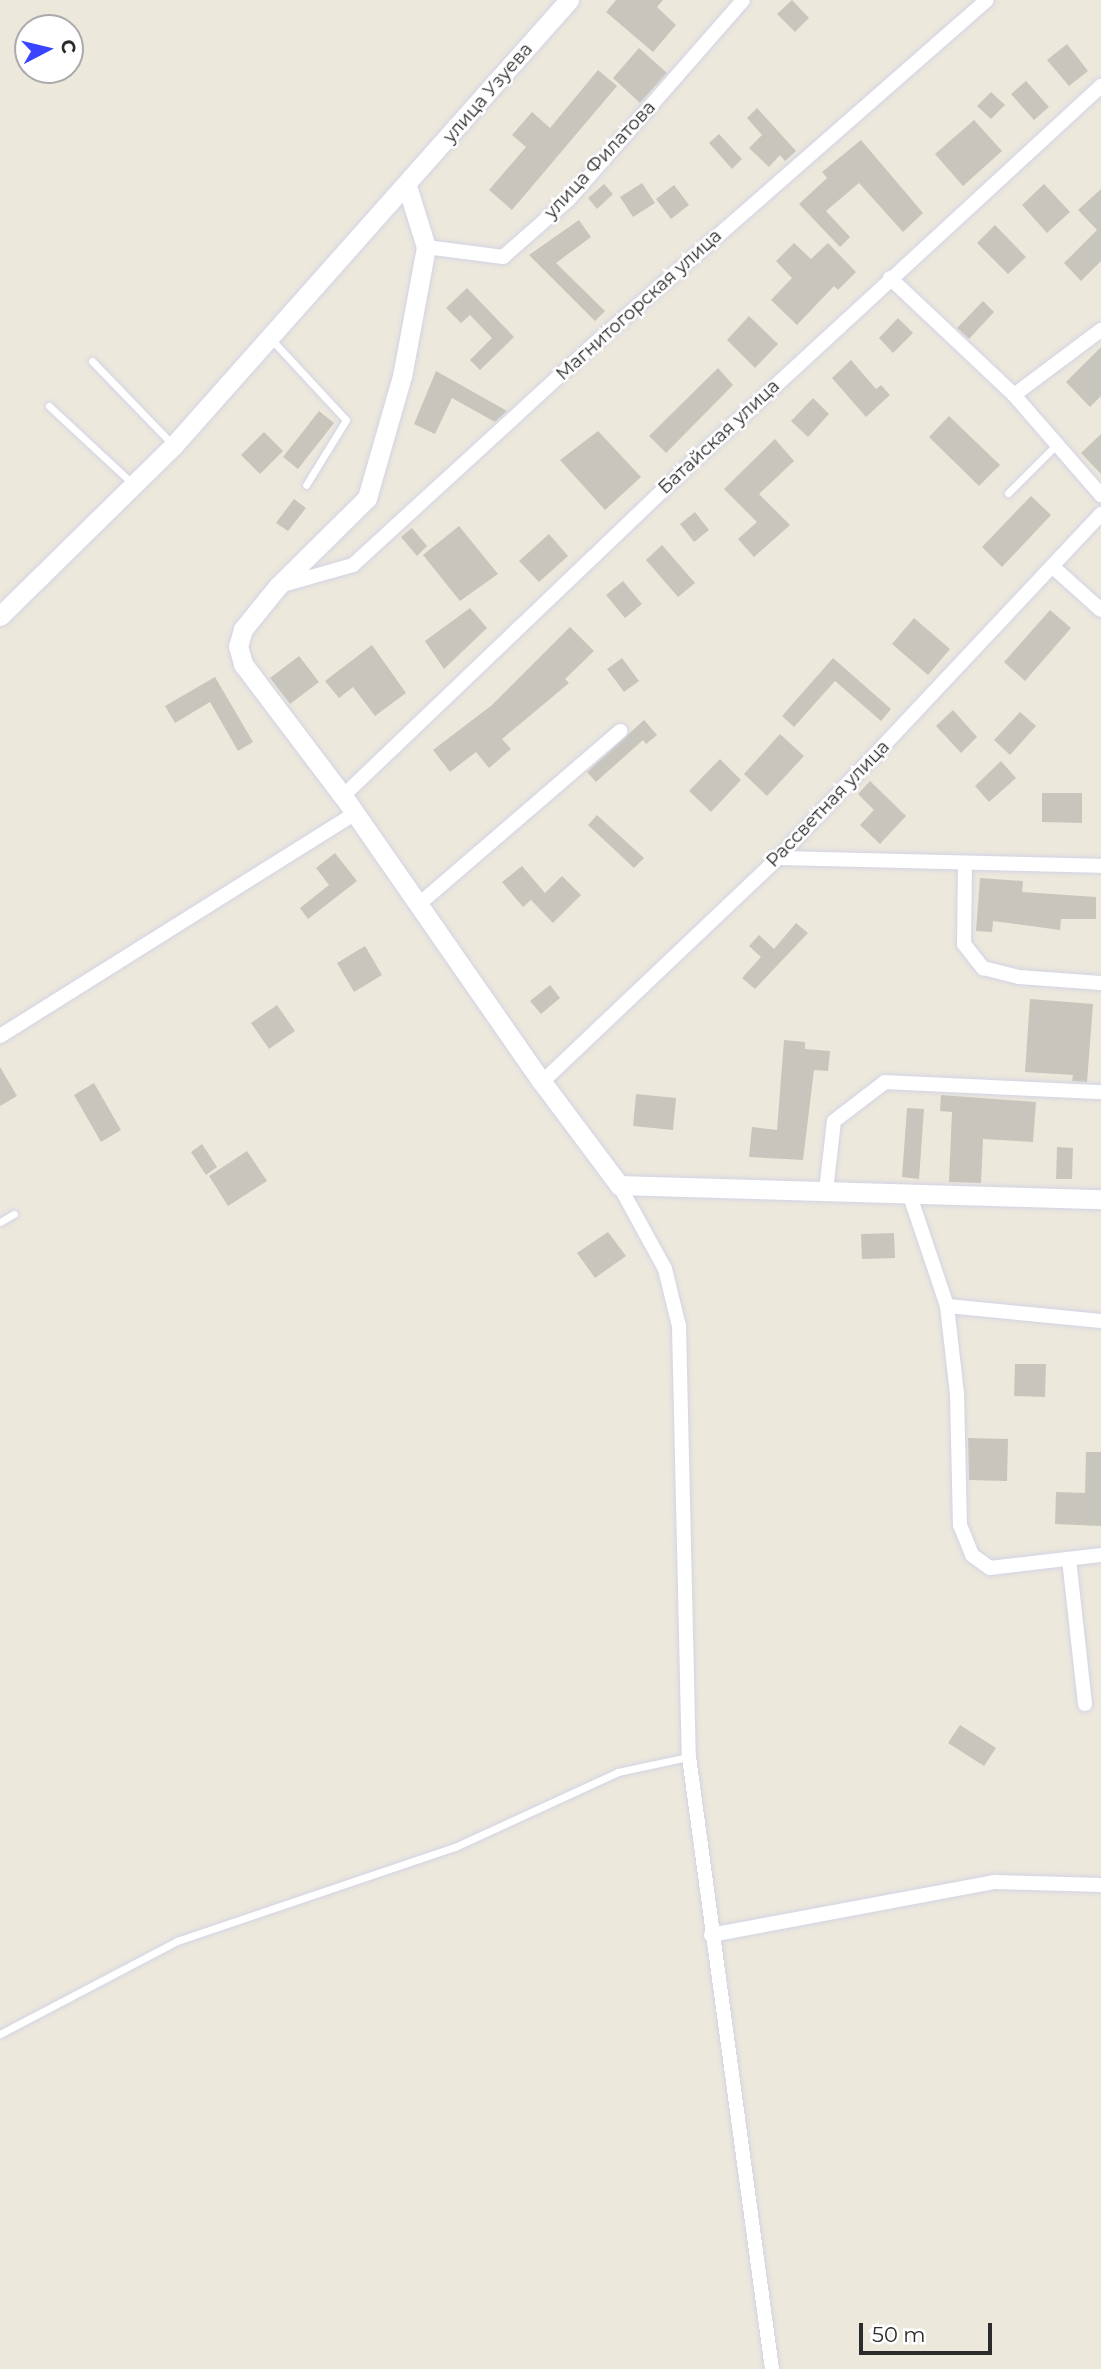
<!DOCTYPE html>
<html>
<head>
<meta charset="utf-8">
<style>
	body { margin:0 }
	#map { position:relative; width:1101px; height:2369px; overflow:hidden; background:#ede8dc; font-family:Montserrat,sans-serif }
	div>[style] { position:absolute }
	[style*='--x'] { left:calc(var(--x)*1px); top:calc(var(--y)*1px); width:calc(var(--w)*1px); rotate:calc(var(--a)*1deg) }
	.building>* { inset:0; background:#c8c5bc }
	.roads { filter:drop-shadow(0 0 2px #d2d3e4) drop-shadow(0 0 2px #d2d3e4) }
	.lane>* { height:7px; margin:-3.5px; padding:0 3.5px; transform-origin:3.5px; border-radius:3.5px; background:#fff }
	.street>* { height:14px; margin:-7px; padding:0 7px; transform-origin:7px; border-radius:7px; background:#fff }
	.secondary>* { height:19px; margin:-9.5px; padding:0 9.5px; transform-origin:9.5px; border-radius:9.5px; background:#fff }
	span { translate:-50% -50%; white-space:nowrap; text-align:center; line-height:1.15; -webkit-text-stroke:5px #fff; paint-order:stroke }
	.street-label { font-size:18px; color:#2b2b2b }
	.north { position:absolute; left:14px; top:14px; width:70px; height:70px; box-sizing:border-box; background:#fff; border:2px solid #aaa; border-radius:50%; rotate:83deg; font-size:19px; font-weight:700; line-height:28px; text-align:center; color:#2b2b2b }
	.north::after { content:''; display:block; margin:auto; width:24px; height:32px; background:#3844ff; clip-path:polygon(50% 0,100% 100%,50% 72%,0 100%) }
	.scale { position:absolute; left:859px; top:2323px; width:133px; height:32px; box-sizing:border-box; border:4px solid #2b2b2b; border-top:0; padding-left:9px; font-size:21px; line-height:24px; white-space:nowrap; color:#2b2b2b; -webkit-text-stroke:5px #fff; paint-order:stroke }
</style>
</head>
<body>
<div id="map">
	<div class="building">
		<i style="clip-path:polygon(616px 0,663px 0,657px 7px,676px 25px,653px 52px,606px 12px)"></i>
		<i style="clip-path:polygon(792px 0,809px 18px,795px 32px,777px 14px)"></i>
		<i style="clip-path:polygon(1067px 44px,1088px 71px,1069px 86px,1047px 60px)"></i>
		<i style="clip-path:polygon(639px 48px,667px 73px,640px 103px,613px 78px)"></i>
		<i style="clip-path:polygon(598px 70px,617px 86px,512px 210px,489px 190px,526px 147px,512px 135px,532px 112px,550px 128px)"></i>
		<i style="clip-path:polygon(1026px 81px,1049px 107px,1034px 120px,1011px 94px)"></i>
		<i style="clip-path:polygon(991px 92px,1005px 105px,991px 119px,977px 106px)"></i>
		<i style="clip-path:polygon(757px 108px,796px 151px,785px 161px,780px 155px,769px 167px,749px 148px,762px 135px,747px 118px)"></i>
		<i style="clip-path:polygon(974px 120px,1002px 151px,963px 186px,935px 154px)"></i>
		<i style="clip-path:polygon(719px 134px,742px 159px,732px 169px,709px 143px)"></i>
		<i style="clip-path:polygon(861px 140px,923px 213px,903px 232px,859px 183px,826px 211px,850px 237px,840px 247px,799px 204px,827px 178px,822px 172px)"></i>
		<i style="clip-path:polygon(642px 183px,655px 203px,633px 217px,620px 197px)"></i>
		<i style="clip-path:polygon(604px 184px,613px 194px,597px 209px,588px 198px)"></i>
		<i style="clip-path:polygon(1044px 184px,1070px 212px,1047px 233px,1022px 205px)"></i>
		<i style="clip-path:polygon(674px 185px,689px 205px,671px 219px,656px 199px)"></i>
		<i style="clip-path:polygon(1101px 189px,1101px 261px,1081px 281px,1064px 263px,1097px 230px,1078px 210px)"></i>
		<i style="clip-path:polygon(579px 220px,591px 237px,556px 263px,605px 311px,595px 321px,529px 255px)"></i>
		<i style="clip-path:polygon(995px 225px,1026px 257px,1008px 274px,977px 243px)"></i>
		<i style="clip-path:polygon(794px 243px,811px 259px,828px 243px,856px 272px,838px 290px,834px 286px,797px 325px,771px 300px,792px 278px,776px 261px)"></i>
		<i style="clip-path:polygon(467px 288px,514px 337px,480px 370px,470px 360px,492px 338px,470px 315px,461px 323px,446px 308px)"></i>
		<i style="clip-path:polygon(983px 301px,994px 312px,969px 339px,957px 328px)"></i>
		<i style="clip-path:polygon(749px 316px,778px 344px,755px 368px,727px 340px)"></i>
		<i style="clip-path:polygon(898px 318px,913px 333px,893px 353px,879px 338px)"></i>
		<i style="clip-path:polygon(1101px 347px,1101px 396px,1090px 407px,1066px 382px)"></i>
		<i style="clip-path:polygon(851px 360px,876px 389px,881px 385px,890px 395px,866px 417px,832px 378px)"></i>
		<i style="clip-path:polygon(718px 368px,733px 385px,666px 453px,649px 436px)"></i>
		<i style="clip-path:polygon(436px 371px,507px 411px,495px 422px,452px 398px,435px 434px,414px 424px)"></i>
		<i style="clip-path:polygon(813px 398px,829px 414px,808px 437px,791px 421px)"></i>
		<i style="clip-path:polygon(319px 411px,334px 423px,298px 469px,283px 457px)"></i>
		<i style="clip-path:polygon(949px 416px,1000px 465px,979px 486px,929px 437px)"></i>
		<i style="clip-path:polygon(598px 431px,641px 477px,605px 510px,560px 460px)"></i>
		<i style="clip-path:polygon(264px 432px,283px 451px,260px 474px,241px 455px)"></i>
		<i style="clip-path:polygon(1101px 434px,1101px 474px,1081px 453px)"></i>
		<i style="clip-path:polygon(775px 439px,794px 461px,759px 494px,790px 525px,754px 557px,738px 539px,757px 522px,724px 489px)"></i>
		<i style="clip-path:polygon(1031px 496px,1051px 515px,1002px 567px,982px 547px)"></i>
		<i style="clip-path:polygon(294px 499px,306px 508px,288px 531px,276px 523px)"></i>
		<i style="clip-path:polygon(695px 512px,709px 530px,694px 542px,680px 524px)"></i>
		<i style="clip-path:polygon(459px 526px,498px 574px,460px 601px,423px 555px)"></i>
		<i style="clip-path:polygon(412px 528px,427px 546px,417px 556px,401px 537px)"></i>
		<i style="clip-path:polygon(549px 534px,568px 556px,539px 582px,519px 561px)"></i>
		<i style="clip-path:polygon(662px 545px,695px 583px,678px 597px,646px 560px)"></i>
		<i style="clip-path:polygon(623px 581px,642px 604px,625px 618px,606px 595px)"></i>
		<i style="clip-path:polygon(470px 608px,487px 628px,444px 669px,425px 641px)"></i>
		<i style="clip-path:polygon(1050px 610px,1071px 628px,1025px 681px,1004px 662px)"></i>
		<i style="clip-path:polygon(914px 618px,950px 649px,928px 675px,892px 644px)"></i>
		<i style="clip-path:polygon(570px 627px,594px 651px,565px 679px,569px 683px,502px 739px,511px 749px,489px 768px,476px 752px,450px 772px,433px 750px,492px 705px)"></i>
		<i style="clip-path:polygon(372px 645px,406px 693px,375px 716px,353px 687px,339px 698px,325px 681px)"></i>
		<i style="clip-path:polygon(299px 656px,319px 682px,290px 704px,270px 678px)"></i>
		<i style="clip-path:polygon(622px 658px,639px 681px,624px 692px,607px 669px)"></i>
		<i style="clip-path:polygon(833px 658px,891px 709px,881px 721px,835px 681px,794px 727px,782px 716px)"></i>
		<i style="clip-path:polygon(215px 677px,253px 742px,238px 751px,210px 702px,175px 723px,165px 706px)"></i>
		<i style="clip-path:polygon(953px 710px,977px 737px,961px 753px,936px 726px)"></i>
		<i style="clip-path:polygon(1020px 712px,1036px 726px,1010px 755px,994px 740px)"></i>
		<i style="clip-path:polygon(644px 720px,657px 735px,646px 744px,643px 740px,596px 782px,587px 772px)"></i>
		<i style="clip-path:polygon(780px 734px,804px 756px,767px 796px,744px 774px)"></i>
		<i style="clip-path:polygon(720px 759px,741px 780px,711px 812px,689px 791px)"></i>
		<i style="clip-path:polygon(1001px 761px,1016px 778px,989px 802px,975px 786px)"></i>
		<i style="clip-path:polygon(870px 781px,906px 816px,880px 844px,860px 825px,874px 810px,858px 794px)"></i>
		<i style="clip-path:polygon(1042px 793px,1082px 793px,1082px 823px,1042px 822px)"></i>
		<i style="clip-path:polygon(597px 815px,644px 858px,634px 868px,588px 825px)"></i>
		<i style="clip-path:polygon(335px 853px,357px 881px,308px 919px,300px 908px,329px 885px,316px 868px)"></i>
		<i style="clip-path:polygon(522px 866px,545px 893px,562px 876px,581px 895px,553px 923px,531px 900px,523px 907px,502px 882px)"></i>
		<i style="clip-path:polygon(980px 878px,1023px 881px,1022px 892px,1096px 897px,1096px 919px,1061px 919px,1060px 930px,993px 921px,992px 932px,976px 931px)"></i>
		<i style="clip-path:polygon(796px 923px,808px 933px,755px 989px,742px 978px,761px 957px,749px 946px,759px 935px,774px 949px)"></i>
		<i style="clip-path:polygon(365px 946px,382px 975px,354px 992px,337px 963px)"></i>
		<i style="clip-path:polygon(550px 985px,560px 998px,541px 1014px,530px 1001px)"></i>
		<i style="clip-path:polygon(1030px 999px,1093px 1004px,1087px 1082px,1072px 1081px,1073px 1075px,1025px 1072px)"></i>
		<i style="clip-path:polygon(277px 1005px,295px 1031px,269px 1049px,251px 1023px)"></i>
		<i style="clip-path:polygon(784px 1040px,805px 1042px,805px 1049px,830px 1051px,828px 1071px,814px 1070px,803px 1160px,749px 1157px,752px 1127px,777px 1130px)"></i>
		<i style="clip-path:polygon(0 1067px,17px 1096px,0 1106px)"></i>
		<i style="clip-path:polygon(94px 1083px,121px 1130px,101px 1142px,74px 1095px)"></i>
		<i style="clip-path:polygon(636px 1094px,676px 1098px,673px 1130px,633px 1126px)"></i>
		<i style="clip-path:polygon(941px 1095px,1036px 1102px,1033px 1142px,983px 1139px,981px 1183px,949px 1182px,952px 1112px,940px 1111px)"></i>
		<i style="clip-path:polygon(907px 1108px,924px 1109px,919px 1179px,902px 1177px)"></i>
		<i style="clip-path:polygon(202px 1144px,217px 1167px,206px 1175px,191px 1152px)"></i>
		<i style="clip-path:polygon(1057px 1147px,1073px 1148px,1072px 1179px,1056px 1179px)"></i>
		<i style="clip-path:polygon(247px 1151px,267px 1181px,228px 1206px,209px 1176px)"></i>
		<i style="clip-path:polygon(608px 1232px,626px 1256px,595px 1278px,577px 1253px)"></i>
		<i style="clip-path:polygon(894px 1233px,895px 1258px,862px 1259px,861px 1234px)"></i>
		<i style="clip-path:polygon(1015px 1364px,1046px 1364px,1045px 1397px,1014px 1396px)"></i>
		<i style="clip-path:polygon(968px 1438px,1008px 1439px,1007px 1481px,969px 1480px)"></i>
		<i style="clip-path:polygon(1086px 1452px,1101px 1452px,1101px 1526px,1055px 1524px,1056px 1492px,1085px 1493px)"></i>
		<i style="clip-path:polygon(960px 1725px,996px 1748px,984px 1766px,948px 1743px)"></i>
	</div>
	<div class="roads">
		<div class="lane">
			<i style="--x:271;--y:339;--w:110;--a:47.2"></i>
			<i style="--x:346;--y:420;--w:76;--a:121.6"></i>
			<i style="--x:92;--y:361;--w:117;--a:46"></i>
			<i style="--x:49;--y:406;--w:115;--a:42.9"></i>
			<i style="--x:1008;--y:493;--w:69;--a:-45"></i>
			<i style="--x:0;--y:1222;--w:16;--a:-30"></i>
			<i style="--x:0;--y:2034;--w:200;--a:-27.7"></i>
			<i style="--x:177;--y:1941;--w:293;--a:-18.7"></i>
			<i style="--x:455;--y:1847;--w:179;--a:-24.7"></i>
			<i style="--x:618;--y:1772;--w:72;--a:-12.1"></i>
		</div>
		<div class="street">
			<i style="--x:426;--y:247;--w:78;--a:7.4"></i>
			<i style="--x:503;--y:257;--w:88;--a:-41.3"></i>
			<i style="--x:569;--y:199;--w:264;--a:-48.8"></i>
			<i style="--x:890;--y:278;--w:170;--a:43.3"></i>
			<i style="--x:1014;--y:395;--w:133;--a:49"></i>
			<i style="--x:1014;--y:395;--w:109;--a:-36.8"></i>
			<i style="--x:1053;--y:567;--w:64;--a:41.9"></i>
			<i style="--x:279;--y:586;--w:77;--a:-15.8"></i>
			<i style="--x:353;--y:565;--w:335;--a:-42.5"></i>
			<i style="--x:600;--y:339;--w:514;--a:-41.22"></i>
			<i style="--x:343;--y:796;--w:488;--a:-43.7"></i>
			<i style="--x:696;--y:459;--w:551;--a:-42.64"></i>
			<i style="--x:778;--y:858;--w:323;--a:1.4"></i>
			<i style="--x:965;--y:864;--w:80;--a:90.7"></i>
			<i style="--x:964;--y:944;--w:31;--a:52"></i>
			<i style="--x:983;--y:968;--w:37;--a:14"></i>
			<i style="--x:1019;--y:977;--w:82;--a:4.2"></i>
			<i style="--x:418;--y:905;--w:267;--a:-40.7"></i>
			<i style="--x:0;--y:1036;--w:420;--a:-32.1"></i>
			<i style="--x:542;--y:1082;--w:325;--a:-43.5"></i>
			<i style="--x:778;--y:858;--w:472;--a:-46.8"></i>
			<i style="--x:619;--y:1185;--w:96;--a:61.3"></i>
			<i style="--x:665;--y:1269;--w:59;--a:76.2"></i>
			<i style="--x:679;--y:1326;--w:431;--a:88.7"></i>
			<i style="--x:689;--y:1757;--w:618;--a:82.28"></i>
			<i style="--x:826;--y:1191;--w:70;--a:-83.5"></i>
			<i style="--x:834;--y:1121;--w:64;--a:-37.4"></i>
			<i style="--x:885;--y:1082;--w:216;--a:2.7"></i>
			<i style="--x:909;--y:1193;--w:119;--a:71.4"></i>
			<i style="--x:947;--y:1306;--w:89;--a:83.5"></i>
			<i style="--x:957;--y:1394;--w:131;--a:88.7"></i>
			<i style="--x:960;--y:1525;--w:32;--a:68"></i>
			<i style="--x:972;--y:1555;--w:22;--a:36"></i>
			<i style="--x:990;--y:1568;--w:112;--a:-6.7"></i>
			<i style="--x:947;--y:1306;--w:155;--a:5.6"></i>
			<i style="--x:1069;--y:1559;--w:146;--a:83.7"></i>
			<i style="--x:711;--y:1935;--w:289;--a:-10.6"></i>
			<i style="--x:995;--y:1882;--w:106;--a:1.6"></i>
		</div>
		<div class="secondary">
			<i style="--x:407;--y:186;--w:64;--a:72.7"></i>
			<i style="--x:426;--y:247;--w:131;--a:100.5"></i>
			<i style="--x:402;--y:376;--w:127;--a:106"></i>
			<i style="--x:367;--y:498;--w:125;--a:135.3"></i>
			<i style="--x:278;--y:586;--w:55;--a:129.1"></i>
			<i style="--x:243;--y:629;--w:18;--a:106"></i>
			<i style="--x:238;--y:646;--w:19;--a:74"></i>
			<i style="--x:243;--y:664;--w:166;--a:52.9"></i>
			<i style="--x:343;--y:796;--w:348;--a:55.2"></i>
			<i style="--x:542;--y:1082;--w:129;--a:53.2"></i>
			<i style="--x:619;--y:1185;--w:482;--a:1.7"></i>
			<i style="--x:0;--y:616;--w:244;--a:-44.5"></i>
			<i style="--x:174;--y:445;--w:595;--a:-48.41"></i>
		</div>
	</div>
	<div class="street-label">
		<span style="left:488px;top:93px;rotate:-49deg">улица Узуева</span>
		<span style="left:600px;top:160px;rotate:-47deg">улица Филатова</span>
		<span style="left:639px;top:305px;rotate:-42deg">Магнитогорская улица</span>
		<span style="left:719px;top:437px;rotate:-43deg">Батайская улица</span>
		<span style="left:828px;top:804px;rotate:-46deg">Рассветная улица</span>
	</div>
	<div class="north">С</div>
	<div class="scale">50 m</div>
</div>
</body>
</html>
